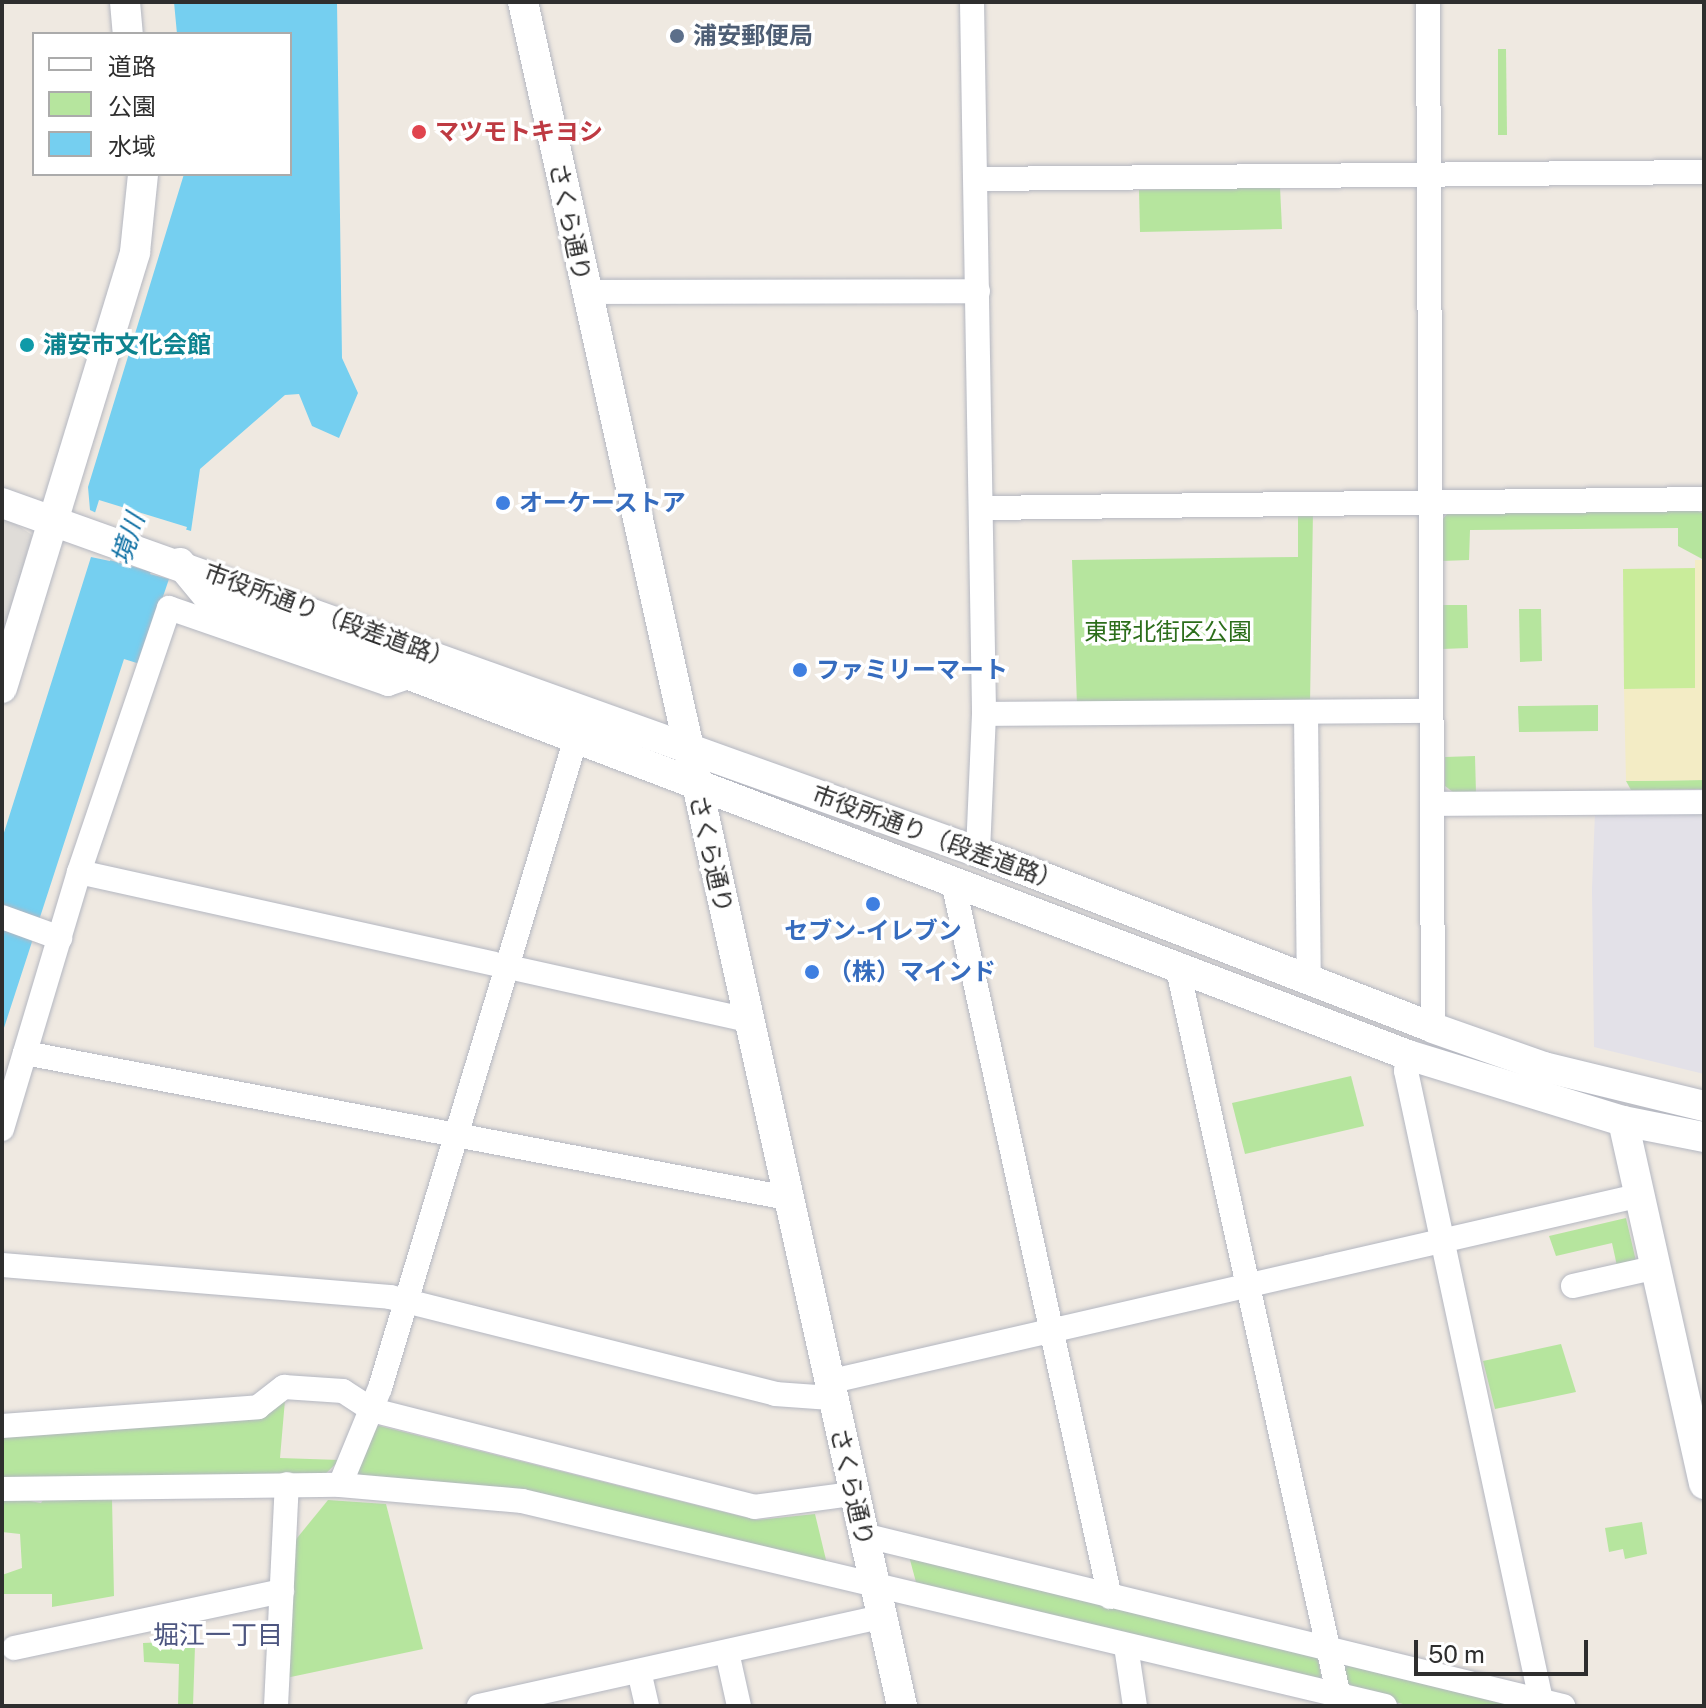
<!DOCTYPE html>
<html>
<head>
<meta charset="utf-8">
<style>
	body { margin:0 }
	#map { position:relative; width:1706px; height:1708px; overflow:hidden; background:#efe9e1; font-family:"Public Sans","Noto Sans JP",sans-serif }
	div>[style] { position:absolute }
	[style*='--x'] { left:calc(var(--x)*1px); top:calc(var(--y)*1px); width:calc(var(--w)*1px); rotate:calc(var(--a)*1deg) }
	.industrial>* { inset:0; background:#e3e1e8 }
	.green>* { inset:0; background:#b6e59e }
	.sand>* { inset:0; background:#f3ecc5 }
	.pitch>* { inset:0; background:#c9ec9a }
	.plaza>* { inset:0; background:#dfdcd8 }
	.water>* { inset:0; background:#75cff0 }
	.pier>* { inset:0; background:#efe9e1 }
	.roads { filter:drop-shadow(0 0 2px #b4b7c1) drop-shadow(0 0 2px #b4b7c1) }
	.minor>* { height:24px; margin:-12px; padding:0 12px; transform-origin:12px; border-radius:12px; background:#fff }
	.tertiary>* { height:30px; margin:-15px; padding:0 15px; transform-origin:15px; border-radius:15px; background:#fff }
	.dots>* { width:22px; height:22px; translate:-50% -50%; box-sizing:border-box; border:4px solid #fff; border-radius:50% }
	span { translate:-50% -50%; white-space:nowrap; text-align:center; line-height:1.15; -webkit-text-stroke:7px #fff; paint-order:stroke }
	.service-label { font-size:24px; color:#4e5e75; font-weight:700 }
	.left { translate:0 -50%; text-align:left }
	.health-label { font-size:24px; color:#be3a42; font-weight:700 }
	.street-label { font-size:24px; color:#2e2e2e }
	.culture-label { font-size:24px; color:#0d838f; font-weight:700 }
	.shop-label { font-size:24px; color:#366cbe; font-weight:700 }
	.park-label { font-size:24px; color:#2c6e1b }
	.water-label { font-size:26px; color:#0d6fa3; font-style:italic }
	.neighbourhood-label { font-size:26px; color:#4d5680 }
	.frame { position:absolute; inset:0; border:4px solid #2e2e2e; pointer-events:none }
	.legend { position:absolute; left:32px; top:32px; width:260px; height:144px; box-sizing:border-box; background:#fff; border:2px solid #ababab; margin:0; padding:10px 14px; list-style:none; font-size:24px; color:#2e2e2e }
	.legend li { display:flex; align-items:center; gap:16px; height:40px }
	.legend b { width:40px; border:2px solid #ababab }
	.scale { position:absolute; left:1414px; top:1640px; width:174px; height:36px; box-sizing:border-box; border:4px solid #2e2e2e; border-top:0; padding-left:10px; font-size:24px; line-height:28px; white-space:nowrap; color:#2e2e2e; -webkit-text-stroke:6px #fff; paint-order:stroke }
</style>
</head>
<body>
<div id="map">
	<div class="industrial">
		<i style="clip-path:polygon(1704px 810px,1704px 1074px,1594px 1047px,1592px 889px,1595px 812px)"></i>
	</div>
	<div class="green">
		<i style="clip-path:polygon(1498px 49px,1506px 49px,1507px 135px,1498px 135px)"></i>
		<i style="clip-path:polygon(1280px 187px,1282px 229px,1140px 232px,1139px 190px)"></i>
		<i style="clip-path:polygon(1694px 509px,1704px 514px,1704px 560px,1678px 546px,1678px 528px,1470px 530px,1469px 560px,1441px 561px,1441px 521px,1448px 513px)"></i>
		<i style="clip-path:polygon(1313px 510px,1310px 705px,1077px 706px,1072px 560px,1298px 557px,1298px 511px)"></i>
		<i style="clip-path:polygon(1441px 605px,1467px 605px,1468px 648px,1442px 649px)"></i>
		<i style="clip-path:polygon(1519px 609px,1541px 609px,1542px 661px,1520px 662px)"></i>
		<i style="clip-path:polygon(1598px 705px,1598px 731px,1519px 732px,1518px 706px)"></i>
		<i style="clip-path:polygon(1475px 756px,1476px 794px,1453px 792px,1445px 786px,1445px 757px)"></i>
		<i style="clip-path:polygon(1704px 780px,1704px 789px,1631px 790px,1626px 781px)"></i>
		<i style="clip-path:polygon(1351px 1076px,1364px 1126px,1245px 1154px,1232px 1103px)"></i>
		<i style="clip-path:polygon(1626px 1218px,1636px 1261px,1617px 1266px,1612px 1243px,1556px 1256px,1549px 1236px)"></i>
		<i style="clip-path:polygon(1561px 1344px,1576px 1392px,1495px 1409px,1483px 1361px)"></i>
		<i style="clip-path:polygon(285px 1400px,280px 1458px,340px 1460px,323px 1476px,2px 1483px,2px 1434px)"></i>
		<i style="clip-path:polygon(376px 1425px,756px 1520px,815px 1514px,827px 1564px,363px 1479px,356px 1472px)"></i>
		<i style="clip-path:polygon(2px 1496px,41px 1503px,46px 1496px,112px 1498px,114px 1596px,52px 1607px,52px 1594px,2px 1594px,2px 1575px,22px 1568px,20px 1534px,2px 1532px)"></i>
		<i style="clip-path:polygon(328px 1500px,386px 1504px,423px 1649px,286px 1678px,293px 1543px)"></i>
		<i style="clip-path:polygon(1642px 1522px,1647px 1554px,1625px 1559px,1623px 1549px,1609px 1552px,1605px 1528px)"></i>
		<i style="clip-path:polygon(909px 1556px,1317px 1653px,1322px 1682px,917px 1586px)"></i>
		<i style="clip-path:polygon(183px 1623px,183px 1645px,195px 1646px,193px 1706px,178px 1706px,179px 1664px,144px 1662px,143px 1643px,165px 1642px,164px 1627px)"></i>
		<i style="clip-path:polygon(1342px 1661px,1526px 1706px,1411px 1706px,1350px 1691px)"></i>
	</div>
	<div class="sand">
		<i style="clip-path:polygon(1695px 560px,1704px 560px,1704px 780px,1626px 781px,1624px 689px,1695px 688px)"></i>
	</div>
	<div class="pitch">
		<i style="clip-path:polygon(1695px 568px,1695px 688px,1624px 689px,1623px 569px)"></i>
	</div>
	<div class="plaza">
		<i style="clip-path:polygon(2px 515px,32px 535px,2px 641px,3px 591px)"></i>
	</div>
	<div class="water">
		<i style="clip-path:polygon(174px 2px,337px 2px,342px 358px,358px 393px,339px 438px,312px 426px,299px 394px,285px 395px,200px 469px,191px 531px,167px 524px,150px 574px,169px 579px,140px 664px,124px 659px,2px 1034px,2px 839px,91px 557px,110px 561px,127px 517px,116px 513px,111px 520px,90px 510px,88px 487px,184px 174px,290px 174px,290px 34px,177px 34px)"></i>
	</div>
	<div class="pier">
		<i style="clip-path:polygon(99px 500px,187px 527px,185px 533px,170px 528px,155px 572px,172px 578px,89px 554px,107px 556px,122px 519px,111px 524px,94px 516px)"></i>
	</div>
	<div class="roads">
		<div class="minor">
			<i style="--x:972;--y:2;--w:712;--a:89.03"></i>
			<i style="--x:984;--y:714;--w:138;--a:92.5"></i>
			<i style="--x:1428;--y:2;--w:1026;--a:89.72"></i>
			<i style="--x:977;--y:179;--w:727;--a:-0.55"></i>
			<i style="--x:585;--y:292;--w:393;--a:-0.1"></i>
			<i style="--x:981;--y:508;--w:723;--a:-0.71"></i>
			<i style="--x:1306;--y:712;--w:269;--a:89.4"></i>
			<i style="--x:984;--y:714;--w:447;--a:-0.4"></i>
			<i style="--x:1432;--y:804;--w:272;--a:-0.4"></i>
			<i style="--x:79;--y:872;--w:685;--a:12.47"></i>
			<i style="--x:953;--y:882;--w:732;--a:77.62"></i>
			<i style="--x:2;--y:917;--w:62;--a:19.9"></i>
			<i style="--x:1177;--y:965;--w:759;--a:77.52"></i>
			<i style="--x:25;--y:1053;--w:776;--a:10.77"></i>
			<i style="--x:1408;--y:1055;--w:16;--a:97"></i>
			<i style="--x:1406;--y:1071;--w:643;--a:77.89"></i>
			<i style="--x:2;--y:1129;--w:268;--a:-73.3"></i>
			<i style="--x:79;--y:872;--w:279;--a:-71.2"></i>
			<i style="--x:169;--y:608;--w:232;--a:19.1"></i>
			<i style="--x:388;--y:684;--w:24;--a:-19"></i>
			<i style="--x:2;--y:1265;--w:389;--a:4.7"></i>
			<i style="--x:390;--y:1297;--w:397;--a:14.1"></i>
			<i style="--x:775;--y:1394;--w:56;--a:4.1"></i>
			<i style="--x:1573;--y:1286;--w:86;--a:-12.7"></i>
			<i style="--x:828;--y:1382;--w:834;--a:-12.95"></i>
			<i style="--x:2;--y:1426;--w:257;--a:-4.2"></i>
			<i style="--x:258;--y:1407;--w:33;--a:-38"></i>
			<i style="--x:284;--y:1387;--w:59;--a:3.9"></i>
			<i style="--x:343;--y:1391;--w:35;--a:33"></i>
			<i style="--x:372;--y:1410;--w:394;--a:14.2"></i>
			<i style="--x:754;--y:1507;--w:99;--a:-7.6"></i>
			<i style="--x:340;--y:1485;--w:105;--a:-67.6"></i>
			<i style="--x:380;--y:1388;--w:679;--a:-73.22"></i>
			<i style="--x:2;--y:1489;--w:338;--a:-0.7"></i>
			<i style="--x:340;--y:1485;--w:183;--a:5"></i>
			<i style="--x:522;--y:1501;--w:887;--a:13.36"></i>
			<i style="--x:863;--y:1535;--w:721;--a:13.73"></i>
			<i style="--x:1126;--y:1646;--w:61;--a:81.5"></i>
			<i style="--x:14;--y:1648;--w:274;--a:-12"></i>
			<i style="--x:727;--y:1652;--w:55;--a:77.5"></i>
			<i style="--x:639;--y:1671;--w:36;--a:77"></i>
			<i style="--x:276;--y:1706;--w:222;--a:-87.2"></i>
			<i style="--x:479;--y:1706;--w:413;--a:-12.5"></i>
		</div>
		<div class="tertiary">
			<i style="--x:125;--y:2;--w:32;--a:85"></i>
			<i style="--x:523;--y:2;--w:1746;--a:77.46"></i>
			<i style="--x:2;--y:503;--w:1037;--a:19.68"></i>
			<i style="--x:978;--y:852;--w:488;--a:21.1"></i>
			<i style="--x:1433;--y:1028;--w:118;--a:19.4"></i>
			<i style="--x:1544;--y:1067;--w:165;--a:13.7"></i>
			<i style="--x:180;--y:563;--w:47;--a:50.2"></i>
			<i style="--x:210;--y:599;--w:1282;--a:20.84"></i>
			<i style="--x:1408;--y:1055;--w:225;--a:17.1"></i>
			<i style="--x:1623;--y:1121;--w:83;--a:11.2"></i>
			<i style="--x:2;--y:688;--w:456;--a:-73"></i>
			<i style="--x:135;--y:252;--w:78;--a:-84.1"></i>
			<i style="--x:1623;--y:1121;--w:372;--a:77.4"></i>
		</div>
	</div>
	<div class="dots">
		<i style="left:677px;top:36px;background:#5c6f8a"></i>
		<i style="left:419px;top:132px;background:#e0444e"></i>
		<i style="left:27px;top:345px;background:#0f9aa8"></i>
		<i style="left:503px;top:503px;background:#3f7fe0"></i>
		<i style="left:800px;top:670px;background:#3f7fe0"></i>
		<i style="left:873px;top:904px;background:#3f7fe0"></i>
		<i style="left:812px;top:972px;background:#3f7fe0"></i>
	</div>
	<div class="service-label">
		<span class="left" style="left:693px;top:36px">浦安郵便局</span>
	</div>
	<div class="health-label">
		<span class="left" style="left:435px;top:132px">マツモトキヨシ</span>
	</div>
	<div class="street-label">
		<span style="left:570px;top:222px;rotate:78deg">さくら通り</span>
		<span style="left:329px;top:616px;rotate:20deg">市役所通り（段差道路）</span>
		<span style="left:937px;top:838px;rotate:20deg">市役所通り（段差道路）</span>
		<span style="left:711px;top:854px;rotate:77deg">さくら通り</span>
		<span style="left:852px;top:1487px;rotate:77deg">さくら通り</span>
	</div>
	<div class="culture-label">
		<span class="left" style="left:43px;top:345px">浦安市文化会館</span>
	</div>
	<div class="shop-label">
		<span class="left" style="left:519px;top:503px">オーケーストア</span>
		<span class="left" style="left:816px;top:670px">ファミリーマート</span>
		<span style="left:873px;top:931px">セブン-イレブン</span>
		<span class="left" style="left:828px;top:972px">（株）マインド</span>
	</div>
	<div class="park-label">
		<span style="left:1168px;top:632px">東野北街区公園</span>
	</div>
	<div class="water-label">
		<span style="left:128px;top:539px;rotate:-72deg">境川</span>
	</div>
	<div class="neighbourhood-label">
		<span style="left:218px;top:1635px">堀江一丁目</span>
	</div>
	<div class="frame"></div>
	<ul class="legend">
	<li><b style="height:10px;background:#fff"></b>道路</li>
	<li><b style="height:22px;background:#b6e59e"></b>公園</li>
	<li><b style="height:22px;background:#75cff0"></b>水域</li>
	</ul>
	<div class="scale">50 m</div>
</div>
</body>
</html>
